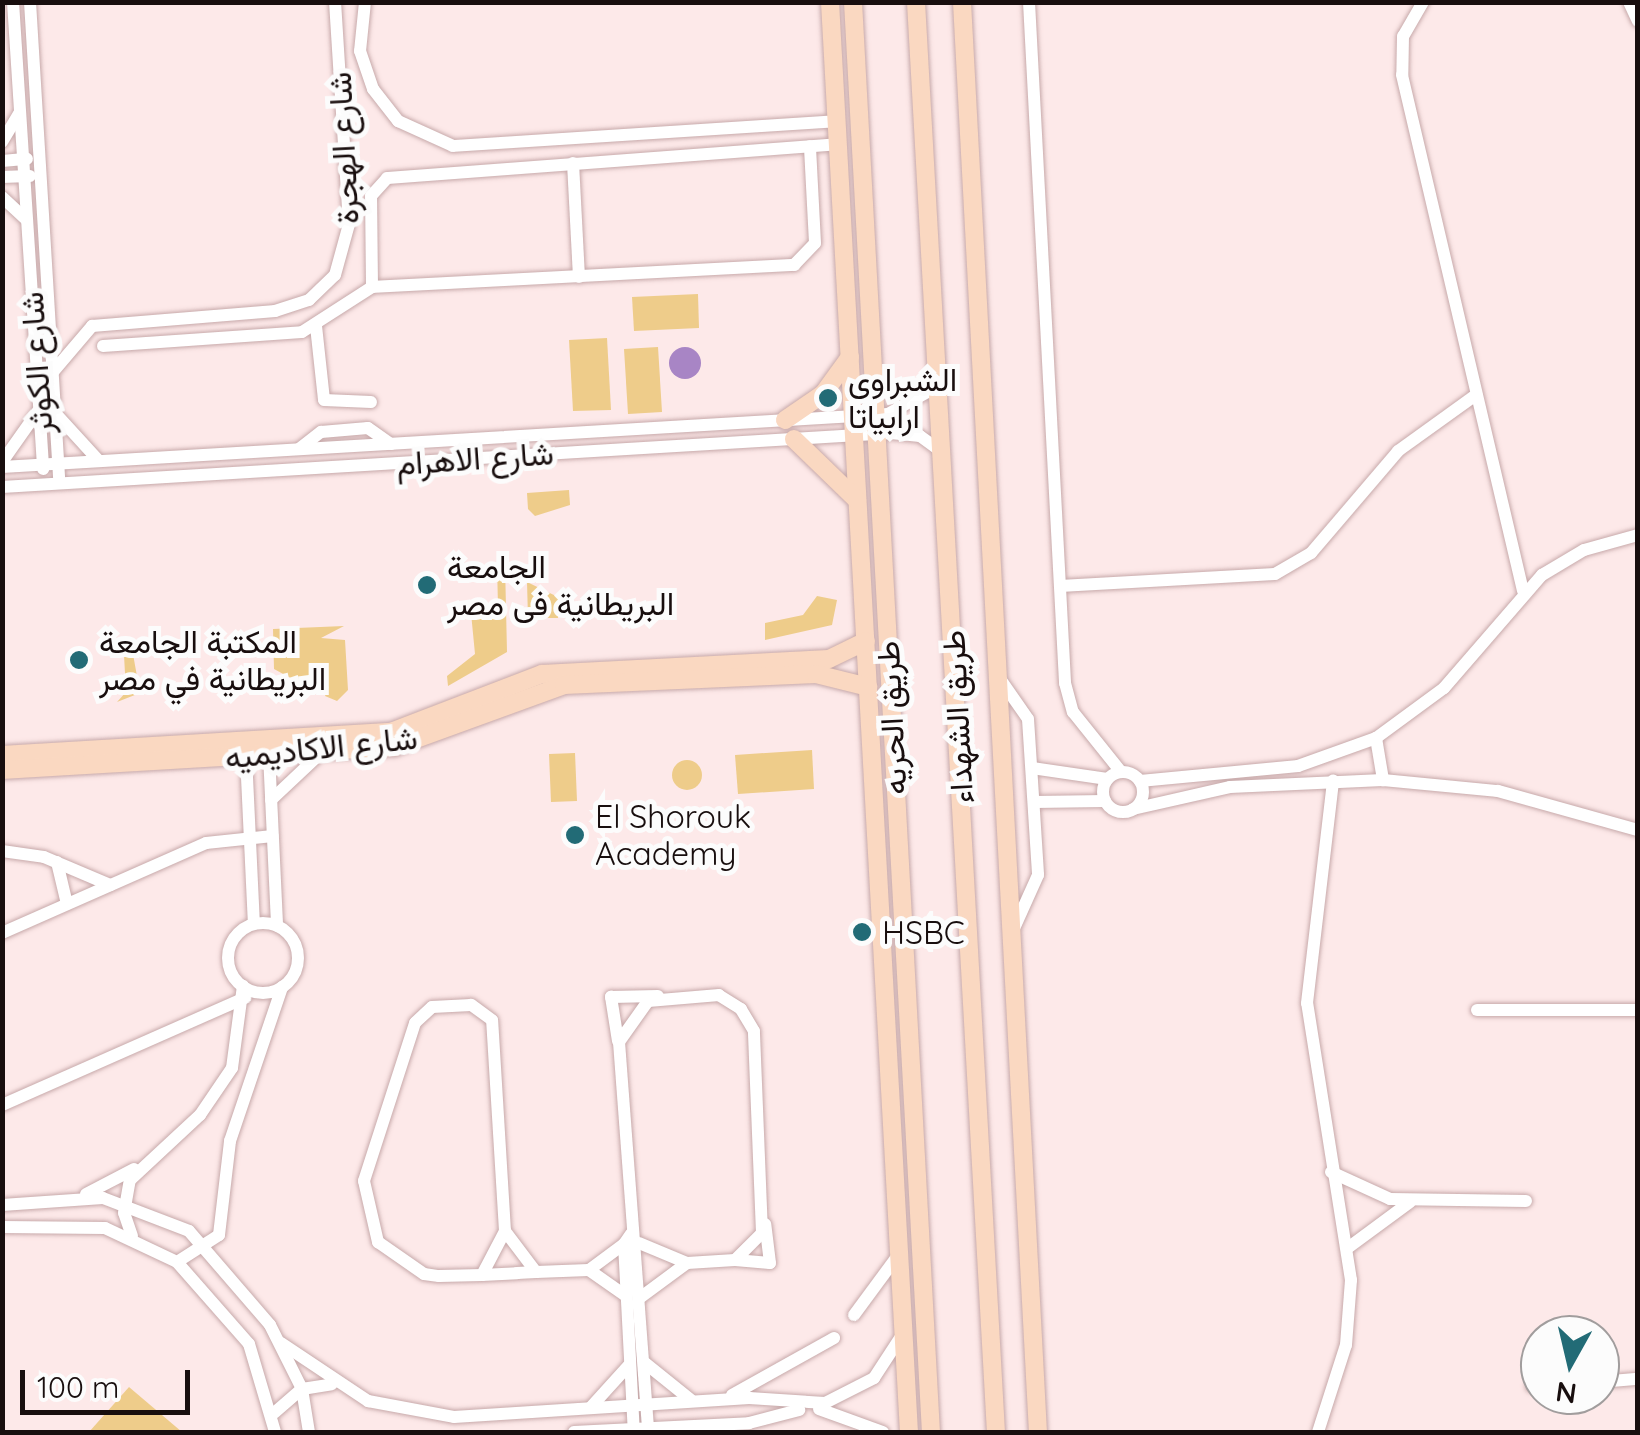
<!DOCTYPE html>
<html>
<head>
<meta charset="utf-8">
<style>
	body { margin:0 }
	#map { position:relative; width:1640px; height:1435px; overflow:hidden; background:#fde9e9; font-family:Quicksand,Vazirmatn,sans-serif }
	div>[style] { position:absolute }
	[style*='--x'] { left:calc(var(--x)*1px); top:calc(var(--y)*1px); width:calc(var(--w)*1px); rotate:calc(var(--a)*1deg) }
	.green>* { inset:0; background:#eecc8a }
	.round { border-radius:50% }
	.water>* { inset:0; background:#a885c5 }
	.roads { filter:drop-shadow(0 0 2px #c7a9aa) drop-shadow(0 0 2px #c7a9aa) }
	.street>* { height:12px; margin:-6px; padding:0 6px; transform-origin:6px; border-radius:6px; background:#fff }
	.street>.ring { margin:-6px; padding:0; box-sizing:content-box; background:none; border:12px solid #fff; border-radius:50% }
	.secondary>* { height:18px; margin:-9px; padding:0 9px; transform-origin:9px; border-radius:9px; background:#fad8c1 }
	.dots>* { width:28px; height:28px; translate:-50% -50%; box-sizing:border-box; border:5px solid #fcfcfc; border-radius:50% }
	span { translate:-50% -50%; white-space:nowrap; text-align:center; line-height:1.15; -webkit-text-stroke:10px #fcfcfc; paint-order:stroke }
	.street-label { font-size:32px; color:#180e0e }
	.poi-label { font-size:32px; color:#180e0e }
	.left { translate:0 -50%; text-align:left }
	.frame { position:absolute; inset:0; border:5px solid #180e0e; pointer-events:none }
	.north { position:absolute; left:1520px; top:1315px; width:100px; height:100px; box-sizing:border-box; background:#fcfcfc; border:2px solid #a19d9d; border-radius:50%; rotate:188deg; font-size:28px; font-weight:700; line-height:40px; text-align:center; color:#180e0e }
	.north::after { content:''; display:block; margin:auto; width:35px; height:45px; background:#226b76; clip-path:polygon(50% 0,100% 100%,50% 72%,0 100%) }
	.scale { position:absolute; left:20px; top:1370px; width:170px; height:45px; box-sizing:border-box; border:5px solid #180e0e; border-top:0; padding-left:12px; font-size:30px; line-height:35px; white-space:nowrap; color:#180e0e; -webkit-text-stroke:8px #fcfcfc; paint-order:stroke }
</style>
</head>
<body>
<div id="map">
	<div class="green">
		<i style="clip-path:polygon(698px 294px,699px 328px,634px 331px,632px 297px)"></i>
		<i style="clip-path:polygon(607px 338px,611px 410px,573px 411px,569px 340px)"></i>
		<i style="clip-path:polygon(658px 347px,662px 412px,628px 414px,624px 349px)"></i>
		<i style="clip-path:polygon(569px 490px,570px 505px,535px 516px,528px 509px,527px 493px)"></i>
		<i style="clip-path:polygon(497px 564px,505px 564px,507px 652px,448px 686px,447px 676px,475px 654px,471px 613px,498px 607px)"></i>
		<i style="clip-path:polygon(527px 582px,558px 597px,558px 618px,528px 618px)"></i>
		<i style="clip-path:polygon(817px 596px,837px 600px,832px 625px,765px 640px,765px 623px,803px 615px)"></i>
		<i style="clip-path:polygon(344px 626px,321px 638px,345px 640px,348px 690px,337px 701px,325px 696px,329px 686px,322px 695px,274px 669px,273px 629px)"></i>
		<i style="clip-path:polygon(133px 654px,140px 693px,117px 702px,126px 692px,124px 655px)"></i>
		<i style="clip-path:polygon(812px 750px,814px 789px,738px 794px,735px 755px)"></i>
		<i style="clip-path:polygon(575px 753px,577px 801px,551px 802px,549px 754px)"></i>
		<i class="round" style="left:672px;top:760px;width:30px;height:30px"></i>
		<i style="clip-path:polygon(129px 1387px,182px 1432px,89px 1432px)"></i>
	</div>
	<div class="water">
		<i class="round" style="left:669px;top:347px;width:32px;height:32px"></i>
	</div>
	<div class="roads">
		<div class="street">
			<i style="--x:13;--y:2;--w:468;--a:86.3"></i>
			<i style="--x:30;--y:2;--w:482;--a:86.5"></i>
			<i style="--x:365;--y:2;--w:49;--a:95.8"></i>
			<i style="--x:360;--y:51;--w:40;--a:71.1"></i>
			<i style="--x:373;--y:89;--w:41;--a:52"></i>
			<i style="--x:398;--y:121;--w:60;--a:24.4"></i>
			<i style="--x:453;--y:146;--w:385;--a:-3.7"></i>
			<i style="--x:1029;--y:2;--w:682;--a:86.97"></i>
			<i style="--x:1065;--y:683;--w:30;--a:75"></i>
			<i style="--x:1073;--y:712;--w:77;--a:51.3"></i>
			<i style="--x:1423;--y:2;--w:39;--a:120"></i>
			<i style="--x:1403;--y:36;--w:39;--a:91"></i>
			<i style="--x:1402;--y:75;--w:530;--a:76.8"></i>
			<i style="--x:1629;--y:2;--w:21;--a:65"></i>
			<i style="--x:2;--y:142;--w:33;--a:-59"></i>
			<i style="--x:2;--y:161;--w:25;--a:-5"></i>
			<i style="--x:573;--y:163;--w:114;--a:87"></i>
			<i style="--x:2;--y:177;--w:28;--a:-2"></i>
			<i style="--x:2;--y:197;--w:34;--a:43"></i>
			<i style="--x:372;--y:287;--w:91;--a:-90.6"></i>
			<i style="--x:371;--y:196;--w:24;--a:-48"></i>
			<i style="--x:387;--y:178;--w:452;--a:-4.3"></i>
			<i style="--x:316;--y:326;--w:74;--a:83.8"></i>
			<i style="--x:324;--y:400;--w:47;--a:2.4"></i>
			<i style="--x:103;--y:346;--w:199;--a:-4"></i>
			<i style="--x:302;--y:332;--w:83;--a:-32.7"></i>
			<i style="--x:372;--y:287;--w:423;--a:-3"></i>
			<i style="--x:794;--y:265;--w:30;--a:-46"></i>
			<i style="--x:815;--y:243;--w:97;--a:-93"></i>
			<i style="--x:52;--y:373;--w:62;--a:-49.6"></i>
			<i style="--x:92;--y:326;--w:184;--a:-4.7"></i>
			<i style="--x:275;--y:311;--w:36;--a:-18"></i>
			<i style="--x:309;--y:300;--w:36;--a:-44"></i>
			<i style="--x:335;--y:275;--w:53;--a:-74.6"></i>
			<i style="--x:349;--y:224;--w:222;--a:-93.6"></i>
			<i style="--x:57;--y:415;--w:62;--a:47.6"></i>
			<i style="--x:299;--y:449;--w:28;--a:-38"></i>
			<i style="--x:321;--y:432;--w:47;--a:-4.9"></i>
			<i style="--x:368;--y:428;--w:28;--a:35"></i>
			<i style="--x:2;--y:462;--w:62;--a:-54.8"></i>
			<i style="--x:2;--y:467;--w:888;--a:-3.42"></i>
			<i style="--x:888;--y:414;--w:57;--a:-29.2"></i>
			<i style="--x:2;--y:487;--w:891;--a:-3.48"></i>
			<i style="--x:891;--y:433;--w:29;--a:6"></i>
			<i style="--x:920;--y:436;--w:27;--a:36"></i>
			<i style="--x:1060;--y:586;--w:215;--a:-3.2"></i>
			<i style="--x:1275;--y:574;--w:42;--a:-30.3"></i>
			<i style="--x:1311;--y:553;--w:134;--a:-49.5"></i>
			<i style="--x:1398;--y:451;--w:96;--a:-35.7"></i>
			<i style="--x:998;--y:676;--w:52;--a:55.1"></i>
			<i style="--x:1028;--y:719;--w:156;--a:86.3"></i>
			<i style="--x:1038;--y:875;--w:66;--a:114.2"></i>
			<i style="--x:1376;--y:738;--w:43;--a:80.5"></i>
			<i style="--x:269;--y:754;--w:172;--a:87.3"></i>
			<i style="--x:246;--y:756;--w:168;--a:87.3"></i>
			<i style="--x:1032;--y:768;--w:76;--a:8.3"></i>
			<i class="ring" style="left:1103px;top:772px;width:28px;height:28px"></i>
			<i style="--x:1140;--y:781;--w:159;--a:-5.4"></i>
			<i style="--x:1298;--y:766;--w:83;--a:-19.7"></i>
			<i style="--x:1376;--y:738;--w:84;--a:-36.3"></i>
			<i style="--x:1444;--y:688;--w:150;--a:-49.1"></i>
			<i style="--x:1542;--y:575;--w:49;--a:-30.8"></i>
			<i style="--x:1584;--y:550;--w:56;--a:-15.5"></i>
			<i style="--x:271;--y:800;--w:71;--a:-43.3"></i>
			<i style="--x:1034;--y:802;--w:71;--a:-0.8"></i>
			<i style="--x:1133;--y:809;--w:99;--a:-12.8"></i>
			<i style="--x:1230;--y:787;--w:153;--a:-2.6"></i>
			<i style="--x:1383;--y:780;--w:116;--a:5.5"></i>
			<i style="--x:1498;--y:791;--w:145;--a:15.6"></i>
			<i style="--x:2;--y:851;--w:42;--a:8.1"></i>
			<i style="--x:44;--y:857;--w:72;--a:23"></i>
			<i style="--x:57;--y:862;--w:43;--a:76.6"></i>
			<i class="ring" style="left:228px;top:923px;width:58px;height:58px"></i>
			<i style="--x:2;--y:933;--w:223;--a:-23.8"></i>
			<i style="--x:206;--y:843;--w:67;--a:-6"></i>
			<i style="--x:1477;--y:1010;--w:161;--a:0"></i>
			<i style="--x:618;--y:1041;--w:45;--a:-99"></i>
			<i style="--x:611;--y:997;--w:47;--a:-1.2"></i>
			<i style="--x:2;--y:1105;--w:266;--a:-23.8"></i>
			<i style="--x:1331;--y:1172;--w:65;--a:24.6"></i>
			<i style="--x:1390;--y:1199;--w:136;--a:0.8"></i>
			<i style="--x:86;--y:1194;--w:54;--a:-27.5"></i>
			<i style="--x:2;--y:1205;--w:101;--a:-4"></i>
			<i style="--x:103;--y:1198;--w:92;--a:21"></i>
			<i style="--x:189;--y:1231;--w:124;--a:49.2"></i>
			<i style="--x:270;--y:1325;--w:72;--a:63.4"></i>
			<i style="--x:302;--y:1389;--w:44;--a:80.8"></i>
			<i style="--x:2;--y:1227;--w:103;--a:0.6"></i>
			<i style="--x:105;--y:1228;--w:80;--a:25.3"></i>
			<i style="--x:177;--y:1262;--w:109;--a:48.7"></i>
			<i style="--x:249;--y:1344;--w:92;--a:73.5"></i>
			<i style="--x:631;--y:1234;--w:12;--a:125"></i>
			<i style="--x:624;--y:1244;--w:188;--a:87"></i>
			<i style="--x:132;--y:1236;--w:24;--a:-109"></i>
			<i style="--x:124;--y:1213;--w:34;--a:-80"></i>
			<i style="--x:130;--y:1180;--w:96;--a:-42.9"></i>
			<i style="--x:200;--y:1115;--w:57;--a:-55.8"></i>
			<i style="--x:232;--y:1068;--w:83;--a:-82.4"></i>
			<i style="--x:639;--y:1243;--w:52;--a:22.6"></i>
			<i style="--x:687;--y:1263;--w:48;--a:-3.6"></i>
			<i style="--x:735;--y:1260;--w:38;--a:-45"></i>
			<i style="--x:762;--y:1233;--w:202;--a:-92.3"></i>
			<i style="--x:754;--y:1031;--w:26;--a:-121"></i>
			<i style="--x:741;--y:1009;--w:26;--a:-148"></i>
			<i style="--x:719;--y:995;--w:71;--a:175.2"></i>
			<i style="--x:648;--y:1001;--w:50;--a:125.3"></i>
			<i style="--x:619;--y:1042;--w:391;--a:85.7"></i>
			<i style="--x:1349;--y:1247;--w:76;--a:-36.4"></i>
			<i style="--x:735;--y:1260;--w:35;--a:5"></i>
			<i style="--x:770;--y:1263;--w:39;--a:-97"></i>
			<i style="--x:177;--y:1262;--w:50;--a:-32.7"></i>
			<i style="--x:219;--y:1235;--w:95;--a:-83.3"></i>
			<i style="--x:230;--y:1141;--w:163;--a:-71.3"></i>
			<i style="--x:589;--y:1270;--w:44;--a:-36.6"></i>
			<i style="--x:536;--y:1272;--w:51;--a:-127.1"></i>
			<i style="--x:505;--y:1231;--w:211;--a:-93.5"></i>
			<i style="--x:492;--y:1020;--w:26;--a:-144"></i>
			<i style="--x:471;--y:1005;--w:39;--a:177"></i>
			<i style="--x:432;--y:1007;--w:23;--a:137"></i>
			<i style="--x:415;--y:1023;--w:166;--a:107.9"></i>
			<i style="--x:364;--y:1181;--w:63;--a:77.1"></i>
			<i style="--x:378;--y:1242;--w:56;--a:34.8"></i>
			<i style="--x:424;--y:1274;--w:15;--a:8"></i>
			<i style="--x:439;--y:1276;--w:43;--a:-1.3"></i>
			<i style="--x:482;--y:1275;--w:35;--a:-3"></i>
			<i style="--x:517;--y:1273;--w:19;--a:-3"></i>
			<i style="--x:536;--y:1272;--w:53;--a:-2.2"></i>
			<i style="--x:589;--y:1270;--w:45;--a:35.1"></i>
			<i style="--x:482;--y:1275;--w:50;--a:-62.4"></i>
			<i style="--x:641;--y:1297;--w:57;--a:-36.5"></i>
			<i style="--x:854;--y:1315;--w:76;--a:-53.6"></i>
			<i style="--x:281;--y:1343;--w:105;--a:33.7"></i>
			<i style="--x:368;--y:1401;--w:87;--a:10.5"></i>
			<i style="--x:454;--y:1417;--w:296;--a:-3.7"></i>
			<i style="--x:749;--y:1398;--w:76;--a:3.8"></i>
			<i style="--x:825;--y:1403;--w:55;--a:-27"></i>
			<i style="--x:874;--y:1378;--w:51;--a:-56.9"></i>
			<i style="--x:645;--y:1363;--w:59;--a:38.8"></i>
			<i style="--x:1600;--y:1382;--w:38;--a:-5"></i>
			<i style="--x:1532;--y:1386;--w:8;--a:0"></i>
			<i style="--x:732;--y:1395;--w:117;--a:-29.2"></i>
			<i style="--x:591;--y:1407;--w:58;--a:-47.8"></i>
			<i style="--x:819;--y:1409;--w:68;--a:19.8"></i>
			<i style="--x:274;--y:1413;--w:37;--a:-41"></i>
			<i style="--x:302;--y:1389;--w:30;--a:-9"></i>
			<i style="--x:574;--y:1432;--w:175;--a:-2.9"></i>
			<i style="--x:749;--y:1423;--w:52;--a:-14.6"></i>
			<i style="--x:1318;--y:1432;--w:91;--a:-72.2"></i>
			<i style="--x:1346;--y:1345;--w:65;--a:-85.6"></i>
			<i style="--x:1351;--y:1280;--w:280;--a:-99"></i>
			<i style="--x:1307;--y:1003;--w:224;--a:-83.3"></i>
		</div>
		<div class="secondary">
			<i style="--x:830;--y:2;--w:1432;--a:86.84"></i>
			<i style="--x:853;--y:2;--w:1432;--a:86.88"></i>
			<i style="--x:916;--y:2;--w:1432;--a:86.8"></i>
			<i style="--x:962;--y:2;--w:1432;--a:86.96"></i>
			<i style="--x:785;--y:420;--w:46;--a:-34.4"></i>
			<i style="--x:823;--y:394;--w:46;--a:-53.9"></i>
			<i style="--x:794;--y:439;--w:88;--a:44.1"></i>
			<i style="--x:2;--y:755;--w:390;--a:-3.4"></i>
			<i style="--x:391;--y:732;--w:162;--a:-21"></i>
			<i style="--x:542;--y:674;--w:287;--a:-3"></i>
			<i style="--x:829;--y:659;--w:41;--a:-25.9"></i>
			<i style="--x:2;--y:770;--w:393;--a:-3.4"></i>
			<i style="--x:394;--y:747;--w:181;--a:-20"></i>
			<i style="--x:564;--y:685;--w:252;--a:-2.5"></i>
			<i style="--x:816;--y:674;--w:54;--a:14"></i>
		</div>
	</div>
	<div class="dots">
		<i style="left:828px;top:398px;background:#226b76"></i>
		<i style="left:427px;top:585px;background:#226b76"></i>
		<i style="left:79px;top:660px;background:#226b76"></i>
		<i style="left:575px;top:835px;background:#226b76"></i>
		<i style="left:862px;top:932px;background:#226b76"></i>
	</div>
	<div class="street-label">
		<span style="left:343px;top:148px;rotate:-93deg">شارع الهجرة</span>
		<span style="left:36px;top:363px;rotate:-94deg">شارع الكوثر</span>
		<span style="left:475px;top:458px;rotate:-4deg">شارع الاهرام</span>
		<span style="left:957px;top:717px;rotate:-93deg">طريق الشهداء</span>
		<span style="left:891px;top:718px;rotate:-93deg">طريق الحريه</span>
		<span style="left:321px;top:747px;rotate:-6deg">شارع الاكاديميه</span>
	</div>
	<div class="poi-label">
		<span class="left" style="left:848px;top:398px">الشبراوى<br>ارابياتا</span>
		<span class="left" style="left:447px;top:585px">الجامعة<br>البريطانية فى مصر</span>
		<span class="left" style="left:99px;top:660px">المكتبة الجامعة<br>البريطانية في مصر</span>
		<span class="left" style="left:595px;top:835px">El Shorouk<br>Academy</span>
		<span class="left" style="left:882px;top:932px">HSBC</span>
	</div>
	<div class="frame"></div>
	<div class="north">N</div>
	<div class="scale">100 m</div>
</div>
</body>
</html>
